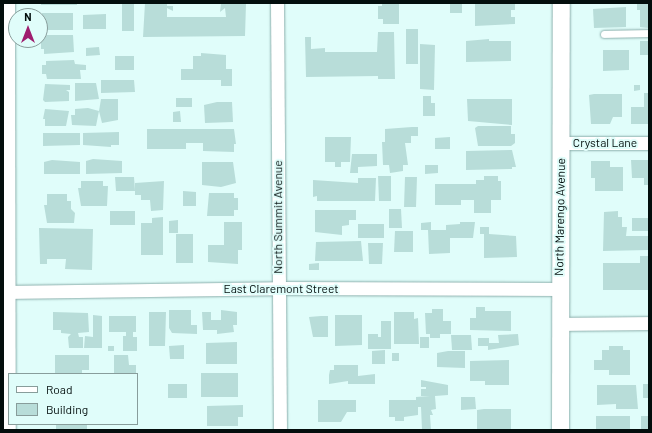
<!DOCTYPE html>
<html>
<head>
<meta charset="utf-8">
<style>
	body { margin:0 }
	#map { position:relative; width:652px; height:433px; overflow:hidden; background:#e0fdfa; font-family:Barlow,sans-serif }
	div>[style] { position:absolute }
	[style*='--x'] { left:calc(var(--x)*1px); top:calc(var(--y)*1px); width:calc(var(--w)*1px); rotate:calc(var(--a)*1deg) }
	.building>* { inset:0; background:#b8ddd9 }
	.roads { filter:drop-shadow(0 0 1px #8baeab) drop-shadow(0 0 1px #8baeab) }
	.service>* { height:7px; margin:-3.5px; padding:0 3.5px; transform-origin:3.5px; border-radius:3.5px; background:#fff }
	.minor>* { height:13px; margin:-6.5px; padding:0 6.5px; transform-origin:6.5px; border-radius:6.5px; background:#fff }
	.tertiary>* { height:17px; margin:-8.5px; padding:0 8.5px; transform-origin:8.5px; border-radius:8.5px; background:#fff }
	span { translate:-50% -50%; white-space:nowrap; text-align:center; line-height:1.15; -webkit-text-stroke:4px #e0fdfa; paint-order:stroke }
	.street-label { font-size:12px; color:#030e0d }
	.frame { position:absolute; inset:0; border:4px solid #030e0d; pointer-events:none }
	.legend { position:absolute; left:8px; top:373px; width:130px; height:52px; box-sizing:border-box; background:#e0fdfa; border:1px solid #889d9b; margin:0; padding:5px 7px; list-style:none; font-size:12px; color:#030e0d }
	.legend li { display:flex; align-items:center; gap:8px; height:20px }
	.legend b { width:20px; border:1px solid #889d9b }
	.north { position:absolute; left:8px; top:8px; width:40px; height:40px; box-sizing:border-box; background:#e0fdfa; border:1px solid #889d9b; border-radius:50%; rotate:0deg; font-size:11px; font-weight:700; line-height:16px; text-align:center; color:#030e0d }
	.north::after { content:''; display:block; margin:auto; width:14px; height:18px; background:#9f1d6f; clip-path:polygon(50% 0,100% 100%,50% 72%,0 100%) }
</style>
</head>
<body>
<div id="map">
	<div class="building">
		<i style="clip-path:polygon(41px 3px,77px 3px,77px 5px,41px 5px)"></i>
		<i style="clip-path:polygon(122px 3px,134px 3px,134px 31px,122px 31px)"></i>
		<i style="clip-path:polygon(145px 3px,167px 3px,167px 6px,173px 6px,173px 11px,167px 8px,167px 17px,226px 17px,225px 8px,220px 12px,221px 3px,246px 4px,245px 36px,143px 37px)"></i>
		<i style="clip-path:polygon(382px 3px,399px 3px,399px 24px,383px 24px,383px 19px,378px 19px,378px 6px,382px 6px)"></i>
		<i style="clip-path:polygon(450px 3px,462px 3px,462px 13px,450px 13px)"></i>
		<i style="clip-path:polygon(475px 3px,515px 4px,515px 10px,511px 10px,511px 17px,515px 17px,515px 24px,475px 26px)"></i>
		<i style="clip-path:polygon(637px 3px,649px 3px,649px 28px,640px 27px,640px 10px,637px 10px)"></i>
		<i style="clip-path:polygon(626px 7px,626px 27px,594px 28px,593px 9px)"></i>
		<i style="clip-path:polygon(42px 13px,73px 13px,73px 30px,42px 30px)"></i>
		<i style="clip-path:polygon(106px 14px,106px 29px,83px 29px,83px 15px)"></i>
		<i style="clip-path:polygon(406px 29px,418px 29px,418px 64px,406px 64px)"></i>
		<i style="clip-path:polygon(378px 32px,394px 32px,395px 79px,378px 79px,378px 76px,306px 77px,305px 37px,311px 37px,311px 49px,325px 48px,325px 52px,377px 52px)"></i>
		<i style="clip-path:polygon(44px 35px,73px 35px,74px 52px,44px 54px,44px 49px,41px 49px,41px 39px,44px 39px)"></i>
		<i style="clip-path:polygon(489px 39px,489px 41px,511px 41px,511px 61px,466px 62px,466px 41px)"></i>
		<i style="clip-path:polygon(640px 41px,649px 41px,649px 55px,640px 55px)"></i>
		<i style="clip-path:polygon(420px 44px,435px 45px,434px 90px,420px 89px)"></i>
		<i style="clip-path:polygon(99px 47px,100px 55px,86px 56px,86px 48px)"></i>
		<i style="clip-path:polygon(603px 50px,629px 50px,629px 70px,603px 71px)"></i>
		<i style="clip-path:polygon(201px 53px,226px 55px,226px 69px,232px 69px,232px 86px,221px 86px,221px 80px,181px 80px,181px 69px,193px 69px,193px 56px,201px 56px)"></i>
		<i style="clip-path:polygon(115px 56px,134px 56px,134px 70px,115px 70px)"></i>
		<i style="clip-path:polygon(74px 60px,75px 64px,86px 65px,86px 70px,80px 70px,81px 79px,47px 79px,46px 74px,42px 74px,42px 65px,46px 65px,46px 61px)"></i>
		<i style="clip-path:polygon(101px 80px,134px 80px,135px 92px,101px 93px)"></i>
		<i style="clip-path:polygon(75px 83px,96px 83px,99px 99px,75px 101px)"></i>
		<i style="clip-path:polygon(45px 84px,70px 85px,70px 90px,66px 90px,69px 92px,69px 101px,45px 102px,43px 100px)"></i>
		<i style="clip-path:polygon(634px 85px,640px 85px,640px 90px,634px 91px)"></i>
		<i style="clip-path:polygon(644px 93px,649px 93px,649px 124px,631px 124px,631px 107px,644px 107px)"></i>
		<i style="clip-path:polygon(594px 94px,622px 94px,622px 117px,613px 117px,610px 124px,591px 124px,589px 95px)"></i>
		<i style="clip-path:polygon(423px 96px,431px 96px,431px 103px,435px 103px,435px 116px,423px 116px)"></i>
		<i style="clip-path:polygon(176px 98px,192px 98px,192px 107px,176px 107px)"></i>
		<i style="clip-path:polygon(101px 99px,118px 99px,118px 120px,102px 123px,99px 111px)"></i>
		<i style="clip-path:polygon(467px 99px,512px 99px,512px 125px,468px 121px)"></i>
		<i style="clip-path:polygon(217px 102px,232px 102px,233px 122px,205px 123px,204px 105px)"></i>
		<i style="clip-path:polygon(88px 108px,99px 111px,96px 126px,72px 125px,71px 115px,75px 115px,75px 109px)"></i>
		<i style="clip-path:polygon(45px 109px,69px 111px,66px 126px,45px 126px,45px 119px,43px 119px)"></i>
		<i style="clip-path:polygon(180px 111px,181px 122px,173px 122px,173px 112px)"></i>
		<i style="clip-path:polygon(478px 126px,511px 126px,511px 134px,515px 134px,515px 143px,511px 146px,478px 146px,475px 128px)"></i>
		<i style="clip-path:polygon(412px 127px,418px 127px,418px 136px,411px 136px,411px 143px,405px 143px,408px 165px,403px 165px,403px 171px,390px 173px,389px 165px,383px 165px,382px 142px,385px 142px,385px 129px)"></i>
		<i style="clip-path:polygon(147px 129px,234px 129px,236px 144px,234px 144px,234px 152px,203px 151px,203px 143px,186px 143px,186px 149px,147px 149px)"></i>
		<i style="clip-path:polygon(119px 132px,119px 145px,111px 145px,111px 147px,83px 145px,83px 133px)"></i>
		<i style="clip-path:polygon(43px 133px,80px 133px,80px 145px,43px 146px)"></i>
		<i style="clip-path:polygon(325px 137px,351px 137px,350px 162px,341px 162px,341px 167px,335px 167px,335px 162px,325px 162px)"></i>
		<i style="clip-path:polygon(450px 137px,450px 149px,435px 149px,435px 138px)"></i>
		<i style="clip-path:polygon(512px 150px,516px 167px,512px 167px,512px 169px,466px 170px,466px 151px)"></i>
		<i style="clip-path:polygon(352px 154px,377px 154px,377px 166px,358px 167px,358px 173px,350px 173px)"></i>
		<i style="clip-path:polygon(93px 159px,122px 161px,122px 173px,86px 174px,86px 161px)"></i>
		<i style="clip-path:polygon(52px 160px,80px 162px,80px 174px,44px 174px,44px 162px)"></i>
		<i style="clip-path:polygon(631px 160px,649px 160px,649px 185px,644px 185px,644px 178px,632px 178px)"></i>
		<i style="clip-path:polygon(591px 161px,610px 161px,610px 167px,623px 167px,623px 191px,595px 191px,595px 178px,591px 178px)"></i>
		<i style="clip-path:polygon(202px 162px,233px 162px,236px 183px,221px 187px,202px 185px)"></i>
		<i style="clip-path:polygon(425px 165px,438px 165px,438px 173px,425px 174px)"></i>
		<i style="clip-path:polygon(378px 176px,391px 176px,391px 201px,379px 201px)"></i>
		<i style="clip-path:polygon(484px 176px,498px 176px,498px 181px,501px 181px,501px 200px,491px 200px,491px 213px,474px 213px,474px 200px,461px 200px,461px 205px,435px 205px,435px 184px,476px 184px,476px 180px,484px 180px)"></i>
		<i style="clip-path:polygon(115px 177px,134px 177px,135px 191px,116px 191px)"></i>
		<i style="clip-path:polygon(405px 177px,417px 177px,416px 207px,404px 207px)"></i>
		<i style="clip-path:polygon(358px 178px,376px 178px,375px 201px,317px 201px,317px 196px,313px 197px,313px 180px,358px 183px)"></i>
		<i style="clip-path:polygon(81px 181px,103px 181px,103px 186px,108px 186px,107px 206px,81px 206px,78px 188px,81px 188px)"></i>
		<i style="clip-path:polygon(164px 181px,163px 210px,151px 211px,150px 200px,141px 200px,141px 195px,135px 195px,135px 183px)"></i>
		<i style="clip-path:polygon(183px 191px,196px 192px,196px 206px,183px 206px)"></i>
		<i style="clip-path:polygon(209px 193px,234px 193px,234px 198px,238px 198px,238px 210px,234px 210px,234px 216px,207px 216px)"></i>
		<i style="clip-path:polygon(47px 194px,67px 194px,67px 201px,71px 201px,71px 209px,75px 213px,74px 223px,47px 223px,44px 205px,47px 205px)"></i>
		<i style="clip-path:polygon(389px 209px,401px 209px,402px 228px,389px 228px)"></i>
		<i style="clip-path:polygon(315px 210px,356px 210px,356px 220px,349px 220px,349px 225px,342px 226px,342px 235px,315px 232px)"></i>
		<i style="clip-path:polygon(110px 211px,135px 211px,135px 225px,110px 225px)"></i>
		<i style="clip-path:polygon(618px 211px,618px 217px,622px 217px,622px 227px,627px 227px,626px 236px,648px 236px,648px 250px,603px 251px,604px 212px)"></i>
		<i style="clip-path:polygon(163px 217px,163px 255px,141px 255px,141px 223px,152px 223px,152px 218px)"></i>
		<i style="clip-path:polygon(632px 218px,649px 218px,649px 231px,632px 231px)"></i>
		<i style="clip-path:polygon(178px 220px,178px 233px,169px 233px,169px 221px)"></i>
		<i style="clip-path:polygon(224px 222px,242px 222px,242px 250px,238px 250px,238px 264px,208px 262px,208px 245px,224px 245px)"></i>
		<i style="clip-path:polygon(431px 222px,431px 230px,446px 230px,446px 225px,460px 224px,460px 222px,475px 222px,473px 238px,450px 238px,450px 253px,429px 254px,428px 230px,421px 230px,421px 223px)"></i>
		<i style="clip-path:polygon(358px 224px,384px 224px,384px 238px,358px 238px)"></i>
		<i style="clip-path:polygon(480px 227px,489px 227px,489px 234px,516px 236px,517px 257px,484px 258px,484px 234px,480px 234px)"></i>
		<i style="clip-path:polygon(39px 228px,93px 229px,92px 270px,65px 269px,66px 259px,47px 259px,47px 264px,40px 264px)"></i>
		<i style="clip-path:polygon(395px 231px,413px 231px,413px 252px,394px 252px)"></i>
		<i style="clip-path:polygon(176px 234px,193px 234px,193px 263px,176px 263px)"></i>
		<i style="clip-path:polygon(361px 241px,363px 261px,315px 261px,316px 242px)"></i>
		<i style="clip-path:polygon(368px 243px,383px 243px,382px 264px,369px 264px)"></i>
		<i style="clip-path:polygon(640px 256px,649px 256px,649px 290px,603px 290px,603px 263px,640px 263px)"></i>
		<i style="clip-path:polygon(319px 263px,319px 270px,309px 270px,309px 264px)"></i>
		<i style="clip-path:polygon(476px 307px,485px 307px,485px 311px,511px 311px,511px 331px,470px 330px,470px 318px,476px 318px)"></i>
		<i style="clip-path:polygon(432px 309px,443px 309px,443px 321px,451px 321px,451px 334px,440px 334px,440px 338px,430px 338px,430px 334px,426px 334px,425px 313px,432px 313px)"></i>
		<i style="clip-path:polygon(169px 310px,191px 310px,191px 325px,197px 325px,197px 334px,172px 333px,169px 328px)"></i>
		<i style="clip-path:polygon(221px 310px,237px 312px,237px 325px,233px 325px,234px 332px,217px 334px,217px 330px,203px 330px,202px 312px,211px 312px,211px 320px,221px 320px)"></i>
		<i style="clip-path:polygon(53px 312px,88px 313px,89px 332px,78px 333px,79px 337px,83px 337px,83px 348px,69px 348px,68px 337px,71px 334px,61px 333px,61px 330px,53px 330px)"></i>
		<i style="clip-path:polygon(149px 312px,166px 312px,165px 346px,149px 346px)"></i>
		<i style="clip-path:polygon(394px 312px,414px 312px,414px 319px,418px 318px,419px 344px,394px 344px)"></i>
		<i style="clip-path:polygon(93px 315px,102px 316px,102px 348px,84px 348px,85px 336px,93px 337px)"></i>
		<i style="clip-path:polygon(335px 315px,362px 315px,362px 345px,335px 346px)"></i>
		<i style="clip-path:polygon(109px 316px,136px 316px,136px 332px,133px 332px,133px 337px,137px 337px,137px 351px,123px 351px,123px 336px,126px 336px,126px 332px,109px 332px)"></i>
		<i style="clip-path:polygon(321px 316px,328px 316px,328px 337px,313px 337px,309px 317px)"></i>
		<i style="clip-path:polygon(381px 321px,391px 321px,391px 349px,368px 349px,368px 334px,378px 334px,378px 337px,381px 337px)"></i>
		<i style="clip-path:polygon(518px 334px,519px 345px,488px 350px,488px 346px,478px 346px,478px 338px,489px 338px,489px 343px,499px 343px,498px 335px)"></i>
		<i style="clip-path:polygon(451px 335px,471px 335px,472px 350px,452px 350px)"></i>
		<i style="clip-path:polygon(420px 337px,429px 337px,429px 348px,420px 348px)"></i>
		<i style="clip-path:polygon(237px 342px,237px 364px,206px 364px,206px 343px)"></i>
		<i style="clip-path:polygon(184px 345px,184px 359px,170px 359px,169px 346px)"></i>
		<i style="clip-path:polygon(108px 346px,114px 346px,114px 351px,108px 351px)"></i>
		<i style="clip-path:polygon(609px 346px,623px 346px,623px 350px,630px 350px,630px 375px,609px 375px,609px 370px,594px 370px,594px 360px,602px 360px,602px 350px,609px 350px)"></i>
		<i style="clip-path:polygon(385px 350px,385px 364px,372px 364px,372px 351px)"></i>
		<i style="clip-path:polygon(448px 351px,465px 351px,465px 368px,437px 367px,437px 353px)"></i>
		<i style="clip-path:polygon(392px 353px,399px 353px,399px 361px,392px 361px)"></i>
		<i style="clip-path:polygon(55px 355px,89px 355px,89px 370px,82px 370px,82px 374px,55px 374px)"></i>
		<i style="clip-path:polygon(114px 355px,128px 355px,129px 365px,136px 365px,136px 374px,114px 374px)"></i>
		<i style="clip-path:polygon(509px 360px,509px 385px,485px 385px,485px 381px,470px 381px,470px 361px)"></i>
		<i style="clip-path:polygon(334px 365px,358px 365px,358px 376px,375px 374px,375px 384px,348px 384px,348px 381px,329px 384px,329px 375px,330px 370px,334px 370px)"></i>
		<i style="clip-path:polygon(201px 373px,238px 373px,238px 397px,201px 397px)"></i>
		<i style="clip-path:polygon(421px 380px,448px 385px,448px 395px,435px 396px,436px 409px,431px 410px,433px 415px,430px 415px,431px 430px,422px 430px,421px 407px,418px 407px,418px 415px,404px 417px,404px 421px,395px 421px,395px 417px,389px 417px,389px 400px,416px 400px,416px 397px,430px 396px,421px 396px,421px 389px,426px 389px,426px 387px,421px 387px)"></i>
		<i style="clip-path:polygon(168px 384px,187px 384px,187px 398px,168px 398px)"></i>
		<i style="clip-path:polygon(643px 384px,649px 384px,649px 398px,643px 398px)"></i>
		<i style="clip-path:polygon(597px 385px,636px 385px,638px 409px,616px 409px,616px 404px,597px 405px)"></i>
		<i style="clip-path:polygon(461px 397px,475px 397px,476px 409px,461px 410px)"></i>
		<i style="clip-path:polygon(318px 400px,356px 400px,356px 412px,347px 412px,341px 422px,318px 422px)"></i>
		<i style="clip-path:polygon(243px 405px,243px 417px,238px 417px,238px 426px,207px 426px,207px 406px)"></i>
		<i style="clip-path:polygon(484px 409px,511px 409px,511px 429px,477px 430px,477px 410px)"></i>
		<i style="clip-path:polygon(596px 416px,630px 416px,630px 430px,596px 430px)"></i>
		<i style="clip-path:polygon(641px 416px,649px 416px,649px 430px,641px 430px)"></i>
		<i style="clip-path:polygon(56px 424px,87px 424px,87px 430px,56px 430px)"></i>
	</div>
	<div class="roads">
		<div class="service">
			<i style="--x:604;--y:34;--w:45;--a:-1.3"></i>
		</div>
		<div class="minor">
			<i style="--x:277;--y:3;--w:427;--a:89.6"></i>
			<i style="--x:562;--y:143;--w:87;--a:0"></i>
			<i style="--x:3;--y:292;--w:276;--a:-0.8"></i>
			<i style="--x:279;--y:288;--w:280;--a:0.2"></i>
			<i style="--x:559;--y:324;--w:90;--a:-0.6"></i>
		</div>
		<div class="tertiary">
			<i style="--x:6;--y:3;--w:427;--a:89.9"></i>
			<i style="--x:560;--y:430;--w:427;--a:-89.9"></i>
		</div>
	</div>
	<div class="street-label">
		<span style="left:605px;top:143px">Crystal Lane</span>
		<span style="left:278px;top:217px;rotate:-90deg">North Summit Avenue</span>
		<span style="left:560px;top:217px;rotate:-89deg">North Marengo Avenue</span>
		<span style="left:281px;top:289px">East Claremont Street</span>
	</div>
	<div class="frame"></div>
	<ul class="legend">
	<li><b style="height:5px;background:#fff"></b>Road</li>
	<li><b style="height:11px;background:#b8ddd9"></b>Building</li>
	</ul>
	<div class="north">N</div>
</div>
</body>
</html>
